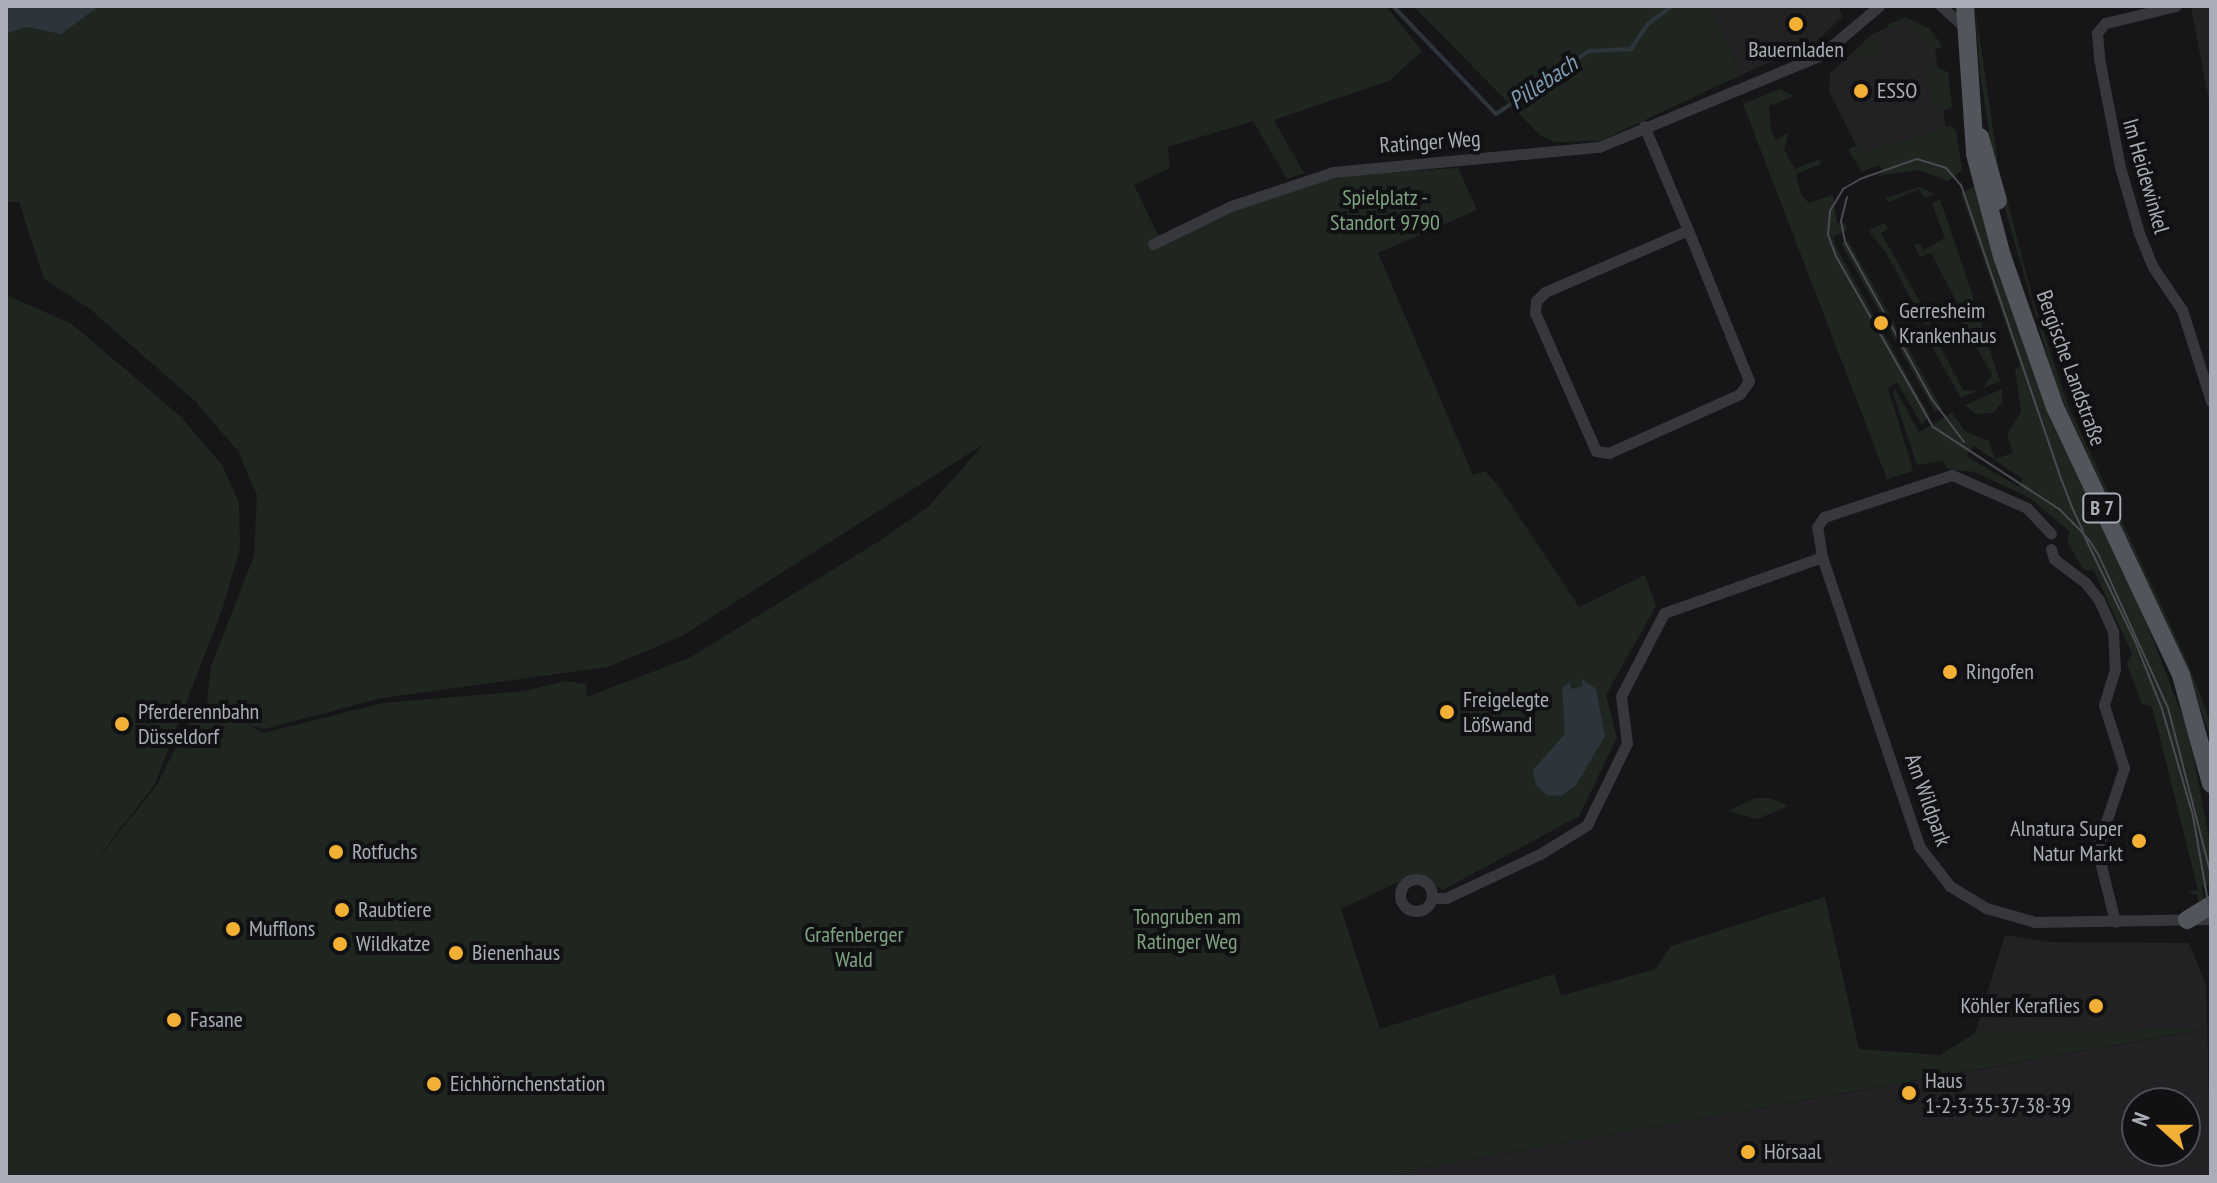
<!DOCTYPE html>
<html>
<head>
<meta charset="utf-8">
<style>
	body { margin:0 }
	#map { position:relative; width:2217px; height:1183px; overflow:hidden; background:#161618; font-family:"PT Sans Narrow",sans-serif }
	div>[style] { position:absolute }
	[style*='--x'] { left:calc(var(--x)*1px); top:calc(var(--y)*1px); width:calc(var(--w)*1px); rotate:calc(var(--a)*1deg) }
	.built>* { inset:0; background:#222225 }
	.green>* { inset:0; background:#1e261f }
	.water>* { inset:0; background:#2c353c }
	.stream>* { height:4px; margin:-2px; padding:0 2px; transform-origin:2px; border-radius:2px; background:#2c353c }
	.street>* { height:11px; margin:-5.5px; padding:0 5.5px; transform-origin:5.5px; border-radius:5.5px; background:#37383d }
	.street>.ring { margin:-5.5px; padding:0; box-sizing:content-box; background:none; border:11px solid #37383d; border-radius:50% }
	.primary>* { height:18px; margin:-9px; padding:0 9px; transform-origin:9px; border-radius:9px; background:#53555c }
	.tram>* { height:2px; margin:-1px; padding:0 1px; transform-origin:1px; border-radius:1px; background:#4a4c52 }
	.dots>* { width:22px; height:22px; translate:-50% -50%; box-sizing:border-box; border:4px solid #111113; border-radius:50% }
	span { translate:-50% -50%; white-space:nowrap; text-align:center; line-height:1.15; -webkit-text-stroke:8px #111113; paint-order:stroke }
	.shield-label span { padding:2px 6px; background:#111113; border:2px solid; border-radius:6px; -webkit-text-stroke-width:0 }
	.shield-label { font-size:20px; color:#a8adb8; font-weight:700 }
	.poi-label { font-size:22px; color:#a8adb8 }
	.left { translate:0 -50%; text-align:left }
	.right { translate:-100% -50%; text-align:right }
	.street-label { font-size:22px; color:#a8adb8 }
	.park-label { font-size:22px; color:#7fa381 }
	.water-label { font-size:24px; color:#7f9bb3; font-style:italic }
	.frame { position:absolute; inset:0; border:8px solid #a8adb8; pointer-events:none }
	.north { position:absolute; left:2121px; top:1087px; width:80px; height:80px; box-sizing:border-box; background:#111113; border:2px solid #4d4f55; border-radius:50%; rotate:291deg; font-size:22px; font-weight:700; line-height:32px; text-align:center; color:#a8adb8 }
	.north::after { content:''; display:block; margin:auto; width:28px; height:36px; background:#f2b134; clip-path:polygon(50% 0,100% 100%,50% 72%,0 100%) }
</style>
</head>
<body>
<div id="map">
	<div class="built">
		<i style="clip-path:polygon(1711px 6px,1839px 6px,1842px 17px,1815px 43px,1741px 75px)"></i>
		<i style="clip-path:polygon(2211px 6px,2211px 111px,2191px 8px)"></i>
		<i style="clip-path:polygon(1908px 19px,1935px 49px,1946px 129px,1861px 155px,1829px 91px,1830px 73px,1874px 33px)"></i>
		<i style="clip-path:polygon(evenodd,2005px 935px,2051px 942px,2189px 943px,2206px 984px,2211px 1177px,1372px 1177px,2202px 1030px,1975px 1033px,2005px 935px,2137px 1103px,2185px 1103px,2185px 1151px,2137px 1151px,2137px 1103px)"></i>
	</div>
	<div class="green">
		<i style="clip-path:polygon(evenodd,6px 6px,1386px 6px,1422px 51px,1389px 81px,1274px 120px,1304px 173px,1287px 179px,1253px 121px,1168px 147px,1170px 168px,1134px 185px,1162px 243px,1249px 200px,1331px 176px,1458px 168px,1477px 210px,1378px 253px,1473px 475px,1485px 471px,1501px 489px,1579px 607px,1645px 575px,1656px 606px,1606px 695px,1617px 738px,1579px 816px,1443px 890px,1415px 874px,1341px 909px,1380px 1029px,1554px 974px,1561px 996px,1656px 969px,1671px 946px,1825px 897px,1859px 1049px,1940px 1055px,1975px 1033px,2210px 1028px,1372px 1177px,6px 1177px,6px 295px,72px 324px,180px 416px,222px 465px,239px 503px,240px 548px,223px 607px,155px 784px,79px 882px,157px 785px,198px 703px,222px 713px,207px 702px,211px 666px,254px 556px,257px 495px,238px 451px,195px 401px,90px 309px,44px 279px,19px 202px,6px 202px,6px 6px,984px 444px,929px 506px,881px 540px,691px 657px,587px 697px,586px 684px,565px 681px,524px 691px,383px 703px,264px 733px,248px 725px,264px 729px,382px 698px,608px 667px,682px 636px,984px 444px)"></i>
		<i style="clip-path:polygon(1413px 6px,1711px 6px,1741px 75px,1600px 141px,1555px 142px,1541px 136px)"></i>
		<i style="clip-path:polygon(1975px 6px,1999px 170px,1995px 171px,1980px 73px)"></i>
		<i style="clip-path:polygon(1906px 17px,1930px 29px,1943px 47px,1921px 54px,1928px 45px,1908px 20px,1891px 29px,1887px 25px)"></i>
		<i style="clip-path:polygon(1872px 34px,1881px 49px,1876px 55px,1851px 55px)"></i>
		<i style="clip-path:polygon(1933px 67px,1948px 72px,1952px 107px,1943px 111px,1934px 104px,1928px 73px)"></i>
		<i style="clip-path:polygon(1780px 89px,1794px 96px,1769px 106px,1771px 131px,1776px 140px,1789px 132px,1784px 150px,1795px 169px,1819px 159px,1821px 164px,1796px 174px,1801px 195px,1809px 203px,1833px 195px,1837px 223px,1845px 223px,1847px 230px,1833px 237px,1836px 247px,1929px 415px,1922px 425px,1897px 382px,1888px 388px,1913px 471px,1887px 479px,1743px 104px)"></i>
		<i style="clip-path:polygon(1950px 126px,1956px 131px,1962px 170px,1948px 181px,1919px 170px,1876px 176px,1883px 172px,1879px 165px,1862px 172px,1848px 149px,1858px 145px,1862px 153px)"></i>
		<i style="clip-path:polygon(1997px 181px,2005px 191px,2032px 296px,2067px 403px,2188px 663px,2211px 724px,2211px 740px,2186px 666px,2056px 386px)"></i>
		<i style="clip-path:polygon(evenodd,1978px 185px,2189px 733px,2211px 848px,2211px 885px,2202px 887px,2205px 903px,2199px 906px,2197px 895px,2188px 892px,2198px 890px,2152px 707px,2142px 704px,2127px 664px,2132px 654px,2094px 571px,2083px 569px,2067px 542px,2070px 532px,2030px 498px,1975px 472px,1947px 469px,1943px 461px,1917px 465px,1893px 393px,1895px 389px,1919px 432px,1952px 413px,1966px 432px,1989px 441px,1995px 459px,2013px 453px,2007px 434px,2021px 412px,2015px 369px,2020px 366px,1961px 193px,1978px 185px,1974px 446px,2023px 479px,2019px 487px,1966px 456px,1974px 446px)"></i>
		<i style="clip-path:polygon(1919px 187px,1935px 194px,1925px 198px,1919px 189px,1889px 202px,1885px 198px)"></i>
		<i style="clip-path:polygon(1940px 199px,1974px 300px,1960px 308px,1931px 253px,1920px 257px,1914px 245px,1919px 243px,1924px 250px,1945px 238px,1932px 204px)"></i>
		<i style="clip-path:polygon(1885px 223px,1888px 229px,1881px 233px,1932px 323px,1925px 325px,1886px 253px,1868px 230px)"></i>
		<i style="clip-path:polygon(1848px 240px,1942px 409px,1935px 412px,1841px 243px)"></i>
		<i style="clip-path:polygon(1975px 304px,2000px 381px,1983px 388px,1992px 375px,1959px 316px)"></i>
		<i style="clip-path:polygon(1931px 328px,1963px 390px,1977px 391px,1961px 398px,1927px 338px,1925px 329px)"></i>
		<i style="clip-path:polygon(2002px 389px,2002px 403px,1993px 413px,1976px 414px,1965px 405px)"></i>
		<i style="clip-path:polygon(1755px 798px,1770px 798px,1789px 806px,1757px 819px,1728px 811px)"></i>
	</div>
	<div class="water">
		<i style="clip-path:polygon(6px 6px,99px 6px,61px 34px,27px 27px,6px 33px)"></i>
		<i style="clip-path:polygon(1582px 679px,1596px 689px,1605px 736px,1576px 785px,1561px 796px,1547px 795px,1536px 785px,1533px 770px,1565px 734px,1562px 688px,1570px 682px,1571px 689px,1583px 686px)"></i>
	</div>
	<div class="stream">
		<i style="--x:1393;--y:6;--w:149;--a:46.4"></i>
		<i style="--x:1496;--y:114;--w:112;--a:-34.1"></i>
		<i style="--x:1589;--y:51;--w:42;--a:-2.7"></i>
		<i style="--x:1631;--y:49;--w:30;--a:-56"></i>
		<i style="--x:1648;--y:24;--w:30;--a:-37"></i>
	</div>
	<div class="street">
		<i style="--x:1941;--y:6;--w:31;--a:42"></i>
		<i style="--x:2176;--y:6;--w:73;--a:166.5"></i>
		<i style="--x:2105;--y:23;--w:13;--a:129"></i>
		<i style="--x:2097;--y:33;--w:25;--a:85"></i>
		<i style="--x:2099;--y:58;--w:111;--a:79.1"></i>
		<i style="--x:2120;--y:167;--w:69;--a:73.9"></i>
		<i style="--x:2139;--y:233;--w:37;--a:68"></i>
		<i style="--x:2153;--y:267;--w:52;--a:56"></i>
		<i style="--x:2182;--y:310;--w:96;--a:72.3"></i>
		<i style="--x:1644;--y:126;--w:113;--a:67.1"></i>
		<i style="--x:1688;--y:230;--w:163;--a:68"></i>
		<i style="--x:1749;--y:381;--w:16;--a:125"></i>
		<i style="--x:1740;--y:394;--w:144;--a:155.8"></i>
		<i style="--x:1609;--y:453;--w:13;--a:-171"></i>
		<i style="--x:1596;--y:451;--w:151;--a:-113.8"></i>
		<i style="--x:1535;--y:313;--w:12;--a:-85"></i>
		<i style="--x:1536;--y:301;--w:13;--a:-45"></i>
		<i style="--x:1545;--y:292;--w:156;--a:-23.4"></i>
		<i style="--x:1153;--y:244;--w:87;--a:-26"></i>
		<i style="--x:1231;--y:206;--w:108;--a:-18.4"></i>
		<i style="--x:1333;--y:172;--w:267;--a:-5.4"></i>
		<i style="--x:1599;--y:147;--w:240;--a:-22.5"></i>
		<i style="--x:1821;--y:55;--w:76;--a:-40.2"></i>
		<i style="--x:2051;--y:549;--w:10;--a:73"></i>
		<i style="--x:2054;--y:559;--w:39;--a:37"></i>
		<i style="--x:2085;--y:582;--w:23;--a:52"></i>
		<i style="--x:2099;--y:600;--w:34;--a:66"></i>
		<i style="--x:2113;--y:631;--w:38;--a:87"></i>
		<i style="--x:2115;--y:669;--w:38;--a:107"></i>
		<i style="--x:2104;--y:705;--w:66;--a:72.4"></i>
		<i style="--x:2124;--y:768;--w:85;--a:108.4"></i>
		<i style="--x:2097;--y:849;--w:75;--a:76.1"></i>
		<i style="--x:1822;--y:557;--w:30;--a:-99"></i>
		<i style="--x:1817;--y:527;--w:12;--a:-55"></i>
		<i style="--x:1824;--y:517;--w:135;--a:-18.2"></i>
		<i style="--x:1952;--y:475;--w:82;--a:23.7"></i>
		<i style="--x:2027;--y:508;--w:35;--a:47"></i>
		<i class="ring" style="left:1400px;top:879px;width:21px;height:21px"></i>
		<i style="--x:1432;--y:898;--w:14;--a:0"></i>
		<i style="--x:1446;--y:898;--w:104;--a:-25.1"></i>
		<i style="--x:1540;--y:854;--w:55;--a:-31.7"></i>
		<i style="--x:1587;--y:825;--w:91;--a:-64"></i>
		<i style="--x:1627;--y:743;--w:47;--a:-97.3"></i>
		<i style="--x:1621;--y:696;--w:93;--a:-62.6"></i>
		<i style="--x:1664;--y:613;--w:168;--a:-19.5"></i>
		<i style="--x:1822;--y:557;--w:305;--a:71.4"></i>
		<i style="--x:1919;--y:846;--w:51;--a:52.2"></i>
		<i style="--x:1950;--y:886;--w:42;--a:31.4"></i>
		<i style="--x:1986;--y:908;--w:51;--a:15.9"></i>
		<i style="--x:2035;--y:922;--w:176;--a:-1"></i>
	</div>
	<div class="primary">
		<i style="--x:1965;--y:6;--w:148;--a:86.1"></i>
		<i style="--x:1975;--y:154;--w:106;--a:75.2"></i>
		<i style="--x:2002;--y:256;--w:160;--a:70.7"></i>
		<i style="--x:2055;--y:407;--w:296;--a:64.8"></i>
		<i style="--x:2181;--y:675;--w:113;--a:74.6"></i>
		<i style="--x:1980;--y:137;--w:66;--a:74.3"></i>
		<i style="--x:2187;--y:920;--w:28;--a:-32"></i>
	</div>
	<div class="tram">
		<i style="--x:1847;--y:197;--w:25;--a:104"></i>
		<i style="--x:1841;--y:221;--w:21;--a:79"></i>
		<i style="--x:1845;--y:242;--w:178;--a:61.1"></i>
		<i style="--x:1931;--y:398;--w:55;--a:53.1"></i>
		<i style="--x:2211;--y:875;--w:172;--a:-104.4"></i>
		<i style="--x:2168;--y:708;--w:169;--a:-114.4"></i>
		<i style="--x:2098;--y:554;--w:17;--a:-123"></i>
		<i style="--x:2089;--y:540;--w:7;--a:-135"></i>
		<i style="--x:2084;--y:535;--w:2;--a:-117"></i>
		<i style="--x:2083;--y:533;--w:34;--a:-135"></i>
		<i style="--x:2059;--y:509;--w:150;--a:-146.9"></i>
		<i style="--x:1933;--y:427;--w:197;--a:-119.6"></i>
		<i style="--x:1836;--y:256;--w:22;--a:-111"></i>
		<i style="--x:1828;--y:235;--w:24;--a:-85"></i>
		<i style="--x:1830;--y:211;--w:26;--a:-59"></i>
		<i style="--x:1843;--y:189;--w:20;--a:-30"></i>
		<i style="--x:1860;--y:179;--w:60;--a:-19.3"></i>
		<i style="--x:1917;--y:159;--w:30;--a:17"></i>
		<i style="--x:1946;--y:168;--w:23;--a:49"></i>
		<i style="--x:1961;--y:185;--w:313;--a:71.2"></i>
		<i style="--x:2062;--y:481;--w:26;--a:69"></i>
		<i style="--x:2071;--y:505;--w:26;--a:65"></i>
		<i style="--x:2082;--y:529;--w:6;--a:72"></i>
		<i style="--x:2084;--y:535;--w:21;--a:65"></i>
		<i style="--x:2093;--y:554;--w:97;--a:64.2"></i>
		<i style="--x:2135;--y:641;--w:73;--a:68.3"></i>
		<i style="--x:2162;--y:709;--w:111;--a:73.8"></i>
		<i style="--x:2193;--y:816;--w:105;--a:80.1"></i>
	</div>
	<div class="dots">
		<i style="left:1796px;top:24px;background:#f2b134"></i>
		<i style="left:1861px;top:91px;background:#f2b134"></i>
		<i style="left:1881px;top:323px;background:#f2b134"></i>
		<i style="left:1950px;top:672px;background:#f2b134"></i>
		<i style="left:1447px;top:712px;background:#f2b134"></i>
		<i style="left:122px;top:724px;background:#f2b134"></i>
		<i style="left:2139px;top:841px;background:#f2b134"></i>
		<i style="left:336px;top:852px;background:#f2b134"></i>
		<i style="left:342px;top:910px;background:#f2b134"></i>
		<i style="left:233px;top:929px;background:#f2b134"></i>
		<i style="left:340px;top:944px;background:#f2b134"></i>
		<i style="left:456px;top:953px;background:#f2b134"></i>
		<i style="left:2096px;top:1006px;background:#f2b134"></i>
		<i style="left:174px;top:1020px;background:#f2b134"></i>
		<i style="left:434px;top:1084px;background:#f2b134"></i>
		<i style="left:1909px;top:1093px;background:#f2b134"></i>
		<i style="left:1748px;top:1152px;background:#f2b134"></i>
	</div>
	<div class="shield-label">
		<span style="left:2102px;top:508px">B 7</span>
	</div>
	<div class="poi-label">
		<span style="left:1796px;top:50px">Bauernladen</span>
		<span class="left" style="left:1877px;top:91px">ESSO</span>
		<span class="left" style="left:1899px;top:323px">Gerresheim<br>Krankenhaus</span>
		<span class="left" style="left:1966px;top:672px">Ringofen</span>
		<span class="left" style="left:1463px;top:712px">Freigelegte<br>Lößwand</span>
		<span class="left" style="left:138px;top:724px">Pferderennbahn<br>Düsseldorf</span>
		<span class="right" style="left:2123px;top:841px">Alnatura Super<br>Natur Markt</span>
		<span class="left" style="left:352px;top:852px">Rotfuchs</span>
		<span class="left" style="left:358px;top:910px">Raubtiere</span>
		<span class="left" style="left:249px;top:929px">Mufflons</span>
		<span class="left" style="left:356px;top:944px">Wildkatze</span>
		<span class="left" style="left:472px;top:953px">Bienenhaus</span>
		<span class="right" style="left:2080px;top:1006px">Köhler Keraflies</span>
		<span class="left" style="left:190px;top:1020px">Fasane</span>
		<span class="left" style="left:1925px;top:1093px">Haus<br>1-2-3-35-37-38-39</span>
		<span class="left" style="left:450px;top:1084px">Eichhörnchenstation</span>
		<span class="left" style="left:1764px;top:1152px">Hörsaal</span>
	</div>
	<div class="street-label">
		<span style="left:1430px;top:142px;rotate:-4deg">Ratinger Weg</span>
		<span style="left:2146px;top:176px;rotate:74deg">Im Heidewinkel</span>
		<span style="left:2071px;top:368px;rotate:70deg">Bergische Landstraße</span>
		<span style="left:1928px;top:800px;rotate:70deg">Am Wildpark</span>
	</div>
	<div class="park-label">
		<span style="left:1385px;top:210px">Spielplatz -<br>Standort 9790</span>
		<span style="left:1187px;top:929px">Tongruben am<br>Ratinger Weg</span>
		<span style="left:854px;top:947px">Grafenberger<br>Wald</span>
	</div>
	<div class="water-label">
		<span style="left:1543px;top:82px;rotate:-34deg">Pillebach</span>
	</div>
	<div class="frame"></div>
	<div class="north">N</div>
</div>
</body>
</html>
